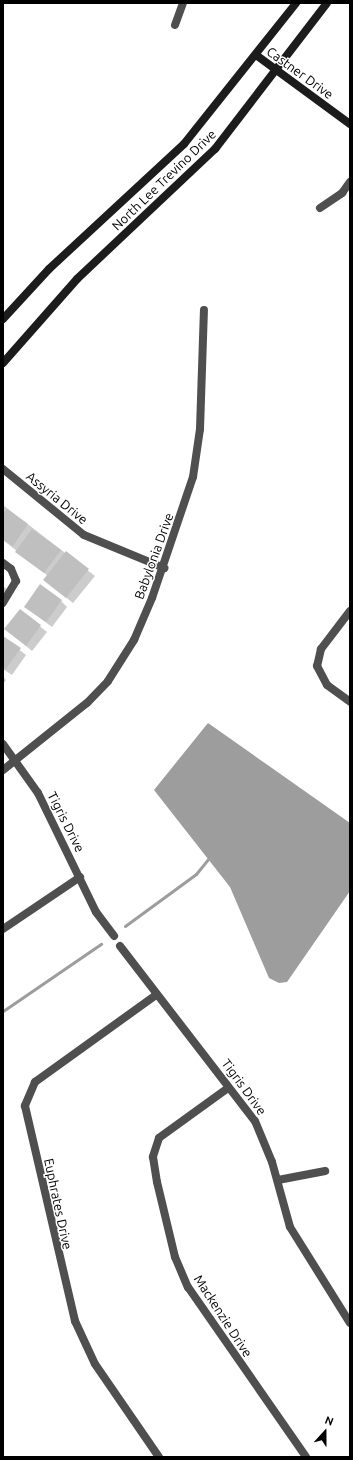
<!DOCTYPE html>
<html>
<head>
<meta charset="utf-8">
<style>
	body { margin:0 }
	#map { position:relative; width:353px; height:1460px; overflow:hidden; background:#fff; font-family:Ubuntu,sans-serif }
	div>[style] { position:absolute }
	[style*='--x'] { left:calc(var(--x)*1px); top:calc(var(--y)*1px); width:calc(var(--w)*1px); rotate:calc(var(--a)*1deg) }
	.water>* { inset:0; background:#9d9d9d }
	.shadow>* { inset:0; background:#0003 }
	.stream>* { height:3px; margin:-1.5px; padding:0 1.5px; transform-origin:1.5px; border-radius:1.5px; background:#9d9d9d }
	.building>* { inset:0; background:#bfbfbf }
	.street>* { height:8px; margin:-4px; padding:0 4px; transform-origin:4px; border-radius:4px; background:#4f4f4f }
	.secondary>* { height:8px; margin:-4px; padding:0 4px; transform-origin:4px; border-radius:4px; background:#1c1c1c }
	span { translate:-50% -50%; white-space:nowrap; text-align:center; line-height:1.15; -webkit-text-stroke:3px #fff; paint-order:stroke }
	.street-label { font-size:13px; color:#000 }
	.frame { position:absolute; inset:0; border:4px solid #000; pointer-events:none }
	.north { position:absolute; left:305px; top:1412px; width:40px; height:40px; -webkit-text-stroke:3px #fff; paint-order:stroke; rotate:21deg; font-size:11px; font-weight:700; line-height:16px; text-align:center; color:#000 }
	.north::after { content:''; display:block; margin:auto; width:14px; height:18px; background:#000; clip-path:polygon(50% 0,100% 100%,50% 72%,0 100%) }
</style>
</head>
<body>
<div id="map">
	<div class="water">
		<i style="clip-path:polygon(208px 723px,350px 823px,350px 891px,287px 982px,279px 983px,269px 978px,230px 887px,154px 790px)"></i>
	</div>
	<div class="shadow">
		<i style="clip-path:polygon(3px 505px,95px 576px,73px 603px,51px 586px,48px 576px,3px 540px)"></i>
		<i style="clip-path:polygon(3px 586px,9px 591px,3px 599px)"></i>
		<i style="clip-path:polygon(61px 601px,67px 607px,52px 627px,25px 607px)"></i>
		<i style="clip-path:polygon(20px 610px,47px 632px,32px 651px,6px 629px)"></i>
		<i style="clip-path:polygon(3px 637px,26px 655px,12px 675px,3px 669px)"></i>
		<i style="clip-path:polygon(3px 677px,6px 680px,3px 684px)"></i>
	</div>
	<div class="stream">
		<i style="--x:125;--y:926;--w:88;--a:-36.2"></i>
		<i style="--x:196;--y:874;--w:22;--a:-51"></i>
		<i style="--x:3;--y:1011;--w:119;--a:-34.4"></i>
	</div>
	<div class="building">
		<i style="clip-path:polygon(7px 509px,28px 524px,13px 546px,3px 540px,3px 515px)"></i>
		<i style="clip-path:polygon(32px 529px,61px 550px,44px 573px,15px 552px)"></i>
		<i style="clip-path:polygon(66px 551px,89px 569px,66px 598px,43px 580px)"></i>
		<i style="clip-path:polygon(40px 584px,62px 600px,46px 622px,24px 607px)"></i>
		<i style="clip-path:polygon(20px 609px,41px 625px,26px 646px,4px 629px)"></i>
		<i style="clip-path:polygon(3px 636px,21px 648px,5px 670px,3px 669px)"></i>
	</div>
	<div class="street">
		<i style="--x:175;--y:25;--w:23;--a:-70"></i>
		<i style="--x:320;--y:208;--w:27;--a:-34"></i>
		<i style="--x:342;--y:193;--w:14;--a:-54"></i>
		<i style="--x:3;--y:469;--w:104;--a:39.2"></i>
		<i style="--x:84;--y:535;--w:87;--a:22.4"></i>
		<i style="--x:3;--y:563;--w:10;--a:37"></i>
		<i style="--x:11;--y:569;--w:13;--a:67"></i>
		<i style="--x:16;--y:581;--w:26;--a:121"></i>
		<i style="--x:350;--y:611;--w:48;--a:127.3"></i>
		<i style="--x:321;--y:649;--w:17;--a:103"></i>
		<i style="--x:317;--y:666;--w:21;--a:62"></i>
		<i style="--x:327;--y:685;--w:29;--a:36"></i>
		<i style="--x:3;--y:744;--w:60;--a:54.5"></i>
		<i style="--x:38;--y:793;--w:132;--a:64"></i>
		<i style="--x:96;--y:912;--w:30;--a:53"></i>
		<i style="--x:3;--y:770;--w:107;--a:-38.6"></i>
		<i style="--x:87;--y:703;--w:30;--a:-46"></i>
		<i style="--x:108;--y:681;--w:49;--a:-57.6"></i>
		<i style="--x:134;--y:640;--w:46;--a:-66.8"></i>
		<i style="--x:152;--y:598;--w:128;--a:-71.3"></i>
		<i style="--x:193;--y:477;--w:49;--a:-81.7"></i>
		<i style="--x:200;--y:429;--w:119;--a:-88.1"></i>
		<i style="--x:3;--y:929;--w:93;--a:-34"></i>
		<i style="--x:120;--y:946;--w:221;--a:52.4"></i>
		<i style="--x:255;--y:1121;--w:44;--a:67.5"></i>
		<i style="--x:272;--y:1162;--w:67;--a:74.5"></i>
		<i style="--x:290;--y:1227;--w:113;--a:58"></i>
		<i style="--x:156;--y:995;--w:149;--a:144.3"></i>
		<i style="--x:35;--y:1082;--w:26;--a:113"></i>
		<i style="--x:25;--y:1106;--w:221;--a:76.9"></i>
		<i style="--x:75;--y:1321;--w:47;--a:65.1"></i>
		<i style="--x:95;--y:1364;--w:113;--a:55.5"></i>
		<i style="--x:228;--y:1088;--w:85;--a:144.1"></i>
		<i style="--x:159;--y:1138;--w:20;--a:108"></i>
		<i style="--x:153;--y:1157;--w:25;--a:81"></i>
		<i style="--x:157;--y:1182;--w:77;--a:76.5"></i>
		<i style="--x:175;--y:1257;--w:33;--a:67"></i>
		<i style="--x:188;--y:1287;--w:207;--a:55.2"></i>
		<i style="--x:278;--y:1180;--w:48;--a:-10.8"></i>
	</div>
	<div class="secondary">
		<i style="--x:256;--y:55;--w:117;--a:36.3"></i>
		<i style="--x:3;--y:319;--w:68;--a:-47.4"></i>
		<i style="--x:49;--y:269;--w:184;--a:-42.8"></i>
		<i style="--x:184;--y:144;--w:180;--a:-51.5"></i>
		<i style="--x:3;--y:363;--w:112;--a:-48.6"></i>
		<i style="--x:77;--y:279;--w:190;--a:-43.3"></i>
		<i style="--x:215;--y:149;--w:184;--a:-52.5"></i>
	</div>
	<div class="street-label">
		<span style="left:300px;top:73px;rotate:36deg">Castner Drive</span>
		<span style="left:164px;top:180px;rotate:-44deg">North Lee Trevino Drive</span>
		<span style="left:57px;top:498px;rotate:39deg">Assyria Drive</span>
		<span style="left:154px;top:556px;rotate:-70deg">Babylonia Drive</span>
		<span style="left:66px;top:822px;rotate:63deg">Tigris Drive</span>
		<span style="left:244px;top:1087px;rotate:54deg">Tigris Drive</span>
		<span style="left:58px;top:1204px;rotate:78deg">Euphrates Drive</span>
		<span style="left:223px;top:1316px;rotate:57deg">Mackenzie Drive</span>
	</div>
	<div class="frame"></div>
	<div class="north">N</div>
</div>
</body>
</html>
